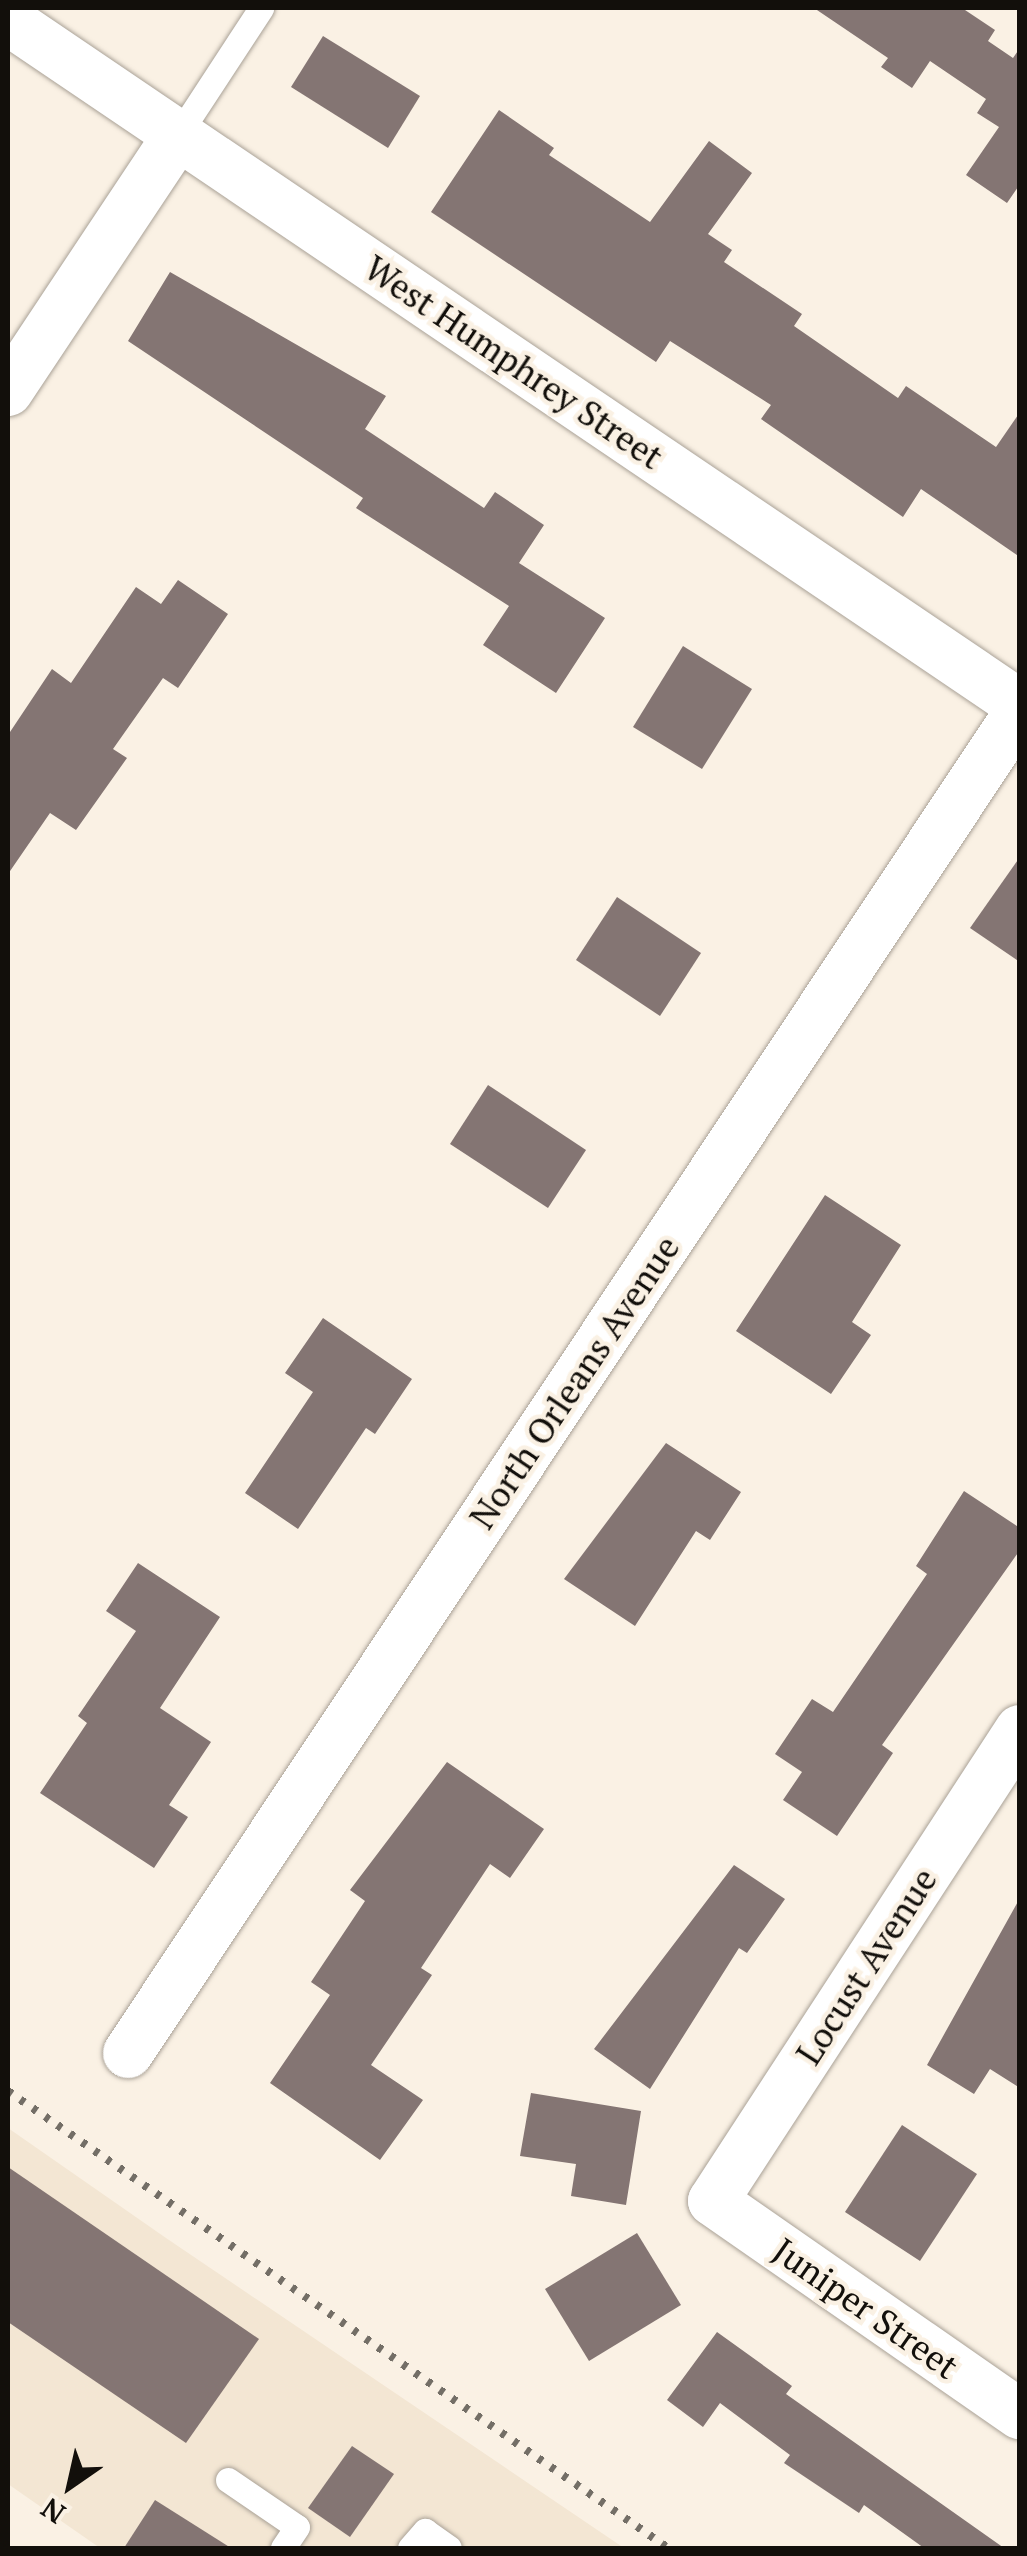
<!DOCTYPE html>
<html>
<head>
<meta charset="utf-8">
<style>
	body { margin:0 }
	#map { position:relative; width:1027px; height:2556px; overflow:hidden; background:#faf1e4; font-family:"PT Serif",serif }
	div>[style] { position:absolute }
	[style*='--x'] { left:calc(var(--x)*1px); top:calc(var(--y)*1px); width:calc(var(--w)*1px); rotate:calc(var(--a)*1deg) }
	.built>* { inset:0; background:#f3e6d3 }
	.building>* { inset:0; background:#847573 }
	.roads { filter:drop-shadow(0 0 2px #aaa297) drop-shadow(0 0 2px #aaa297) }
	.lane>* { height:25px; margin:-12.5px; padding:0 12.5px; transform-origin:12.5px; border-radius:12.5px; background:#fff }
	.street>* { height:50px; margin:-25px; padding:0 25px; transform-origin:25px; border-radius:25px; background:#fff }
	.rail>* { height:8px; margin-top:-4px; transform-origin:0; background:repeating-linear-gradient(90deg,#736e66 0 5px,transparent 0 15px) }
	span { translate:-50% -50%; white-space:nowrap; text-align:center; line-height:1.15; -webkit-text-stroke:9px #faf1e4; paint-order:stroke }
	.street-label { font-size:35px; color:#120f0b }
	.frame { position:absolute; inset:0; border:10px solid #120f0b; pointer-events:none }
	.north { position:absolute; left:20px; top:2436px; width:100px; height:100px; -webkit-text-stroke:8px #faf1e4; paint-order:stroke; rotate:214deg; font-size:28px; font-weight:700; line-height:40px; text-align:center; color:#120f0b }
	.north::after { content:''; display:block; margin:auto; width:35px; height:45px; background:#120f0b; clip-path:polygon(50% 0,100% 100%,50% 72%,0 100%) }
</style>
</head>
<body>
<div id="map">
	<div class="built">
		<i style="clip-path:polygon(8px 2128px,166px 2238px,624px 2548px,100px 2548px,8px 2484px)"></i>
	</div>
	<div class="building">
		<i style="clip-path:polygon(814px 8px,962px 8px,995px 30px,988px 41px,1013px 58px,1020px 48px,1020px 184px,1007px 203px,966px 175px,999px 127px,977px 113px,986px 99px,930px 61px,912px 88px,881px 67px,888px 58px)"></i>
		<i style="clip-path:polygon(323px 36px,420px 96px,388px 148px,291px 87px)"></i>
		<i style="clip-path:polygon(499px 110px,554px 148px,549px 155px,650px 222px,709px 141px,752px 173px,708px 234px,732px 250px,724px 262px,802px 314px,794px 326px,898px 398px,906px 386px,996px 447px,1020px 412px,1020px 557px,921px 489px,903px 517px,761px 419px,771px 405px,670px 341px,656px 362px,431px 212px)"></i>
		<i style="clip-path:polygon(170px 272px,386px 396px,365px 429px,484px 508px,495px 492px,544px 525px,519px 563px,605px 618px,556px 693px,483px 645px,509px 606px,356px 508px,363px 498px,128px 341px)"></i>
		<i style="clip-path:polygon(178px 580px,228px 614px,178px 688px,163px 678px,113px 749px,127px 758px,76px 830px,50px 813px,8px 874px,8px 735px,52px 669px,71px 683px,136px 587px,161px 604px)"></i>
		<i style="clip-path:polygon(683px 646px,752px 689px,702px 769px,633px 727px)"></i>
		<i style="clip-path:polygon(1020px 857px,1020px 962px,970px 928px)"></i>
		<i style="clip-path:polygon(617px 897px,701px 953px,660px 1016px,576px 960px)"></i>
		<i style="clip-path:polygon(488px 1085px,586px 1150px,548px 1208px,450px 1144px)"></i>
		<i style="clip-path:polygon(825px 1195px,901px 1245px,852px 1322px,871px 1335px,831px 1394px,736px 1331px)"></i>
		<i style="clip-path:polygon(323px 1318px,412px 1379px,375px 1434px,366px 1428px,298px 1529px,245px 1493px,313px 1392px,285px 1373px)"></i>
		<i style="clip-path:polygon(666px 1443px,741px 1492px,710px 1540px,696px 1531px,635px 1626px,564px 1579px)"></i>
		<i style="clip-path:polygon(964px 1491px,1020px 1528px,1020px 1550px,882px 1745px,893px 1753px,837px 1836px,783px 1800px,802px 1772px,775px 1754px,812px 1699px,833px 1712px,927px 1574px,916px 1566px)"></i>
		<i style="clip-path:polygon(138px 1563px,220px 1617px,160px 1708px,211px 1742px,169px 1805px,188px 1817px,154px 1868px,40px 1793px,87px 1723px,78px 1716px,136px 1631px,106px 1611px)"></i>
		<i style="clip-path:polygon(447px 1762px,544px 1829px,510px 1878px,490px 1864px,421px 1968px,432px 1975px,371px 2065px,423px 2100px,380px 2160px,270px 2083px,330px 1995px,311px 1982px,365px 1901px,350px 1890px)"></i>
		<i style="clip-path:polygon(734px 1865px,785px 1899px,747px 1953px,739px 1948px,650px 2089px,594px 2049px)"></i>
		<i style="clip-path:polygon(1020px 1898px,1020px 2088px,990px 2069px,974px 2094px,927px 2065px)"></i>
		<i style="clip-path:polygon(531px 2093px,641px 2111px,626px 2205px,571px 2196px,576px 2164px,520px 2156px)"></i>
		<i style="clip-path:polygon(902px 2125px,977px 2174px,920px 2261px,845px 2212px)"></i>
		<i style="clip-path:polygon(8px 2167px,259px 2339px,186px 2443px,8px 2322px)"></i>
		<i style="clip-path:polygon(637px 2233px,681px 2305px,589px 2361px,545px 2289px)"></i>
		<i style="clip-path:polygon(717px 2332px,792px 2386px,786px 2394px,1004px 2548px,924px 2548px,864px 2505px,859px 2513px,784px 2463px,790px 2455px,720px 2403px,703px 2427px,667px 2400px)"></i>
		<i style="clip-path:polygon(352px 2446px,394px 2474px,350px 2537px,308px 2508px)"></i>
		<i style="clip-path:polygon(155px 2500px,231px 2548px,124px 2548px)"></i>
	</div>
	<div class="roads">
		<div class="lane">
			<i style="--x:178;--y:135;--w:152;--a:-56.8"></i>
			<i style="--x:228;--y:2480;--w:83;--a:34.3"></i>
			<i style="--x:297;--y:2527;--w:25;--a:124"></i>
			<i style="--x:410;--y:2548;--w:23;--a:-49"></i>
			<i style="--x:425;--y:2531;--w:29;--a:35"></i>
		</div>
		<div class="street">
			<i style="--x:8;--y:20;--w:1222;--a:34.09"></i>
			<i style="--x:8;--y:391;--w:307;--a:-56.4"></i>
			<i style="--x:1020;--y:1730;--w:562;--a:123.1"></i>
			<i style="--x:713;--y:2201;--w:374;--a:34.8"></i>
			<i style="--x:128;--y:2053;--w:1611;--a:-56.39"></i>
		</div>
	</div>
	<div class="rail">
		<i style="--x:8;--y:2091;--w:803;--a:34.7"></i>
	</div>
	<div class="street-label">
		<span style="left:514px;top:362px;rotate:34deg">West Humphrey Street</span>
		<span style="left:574px;top:1382px;rotate:-56deg">North Orleans Avenue</span>
		<span style="left:866px;top:1966px;rotate:-57deg">Locust Avenue</span>
		<span style="left:866px;top:2308px;rotate:35deg">Juniper Street</span>
	</div>
	<div class="frame"></div>
	<div class="north">N</div>
</div>
</body>
</html>
